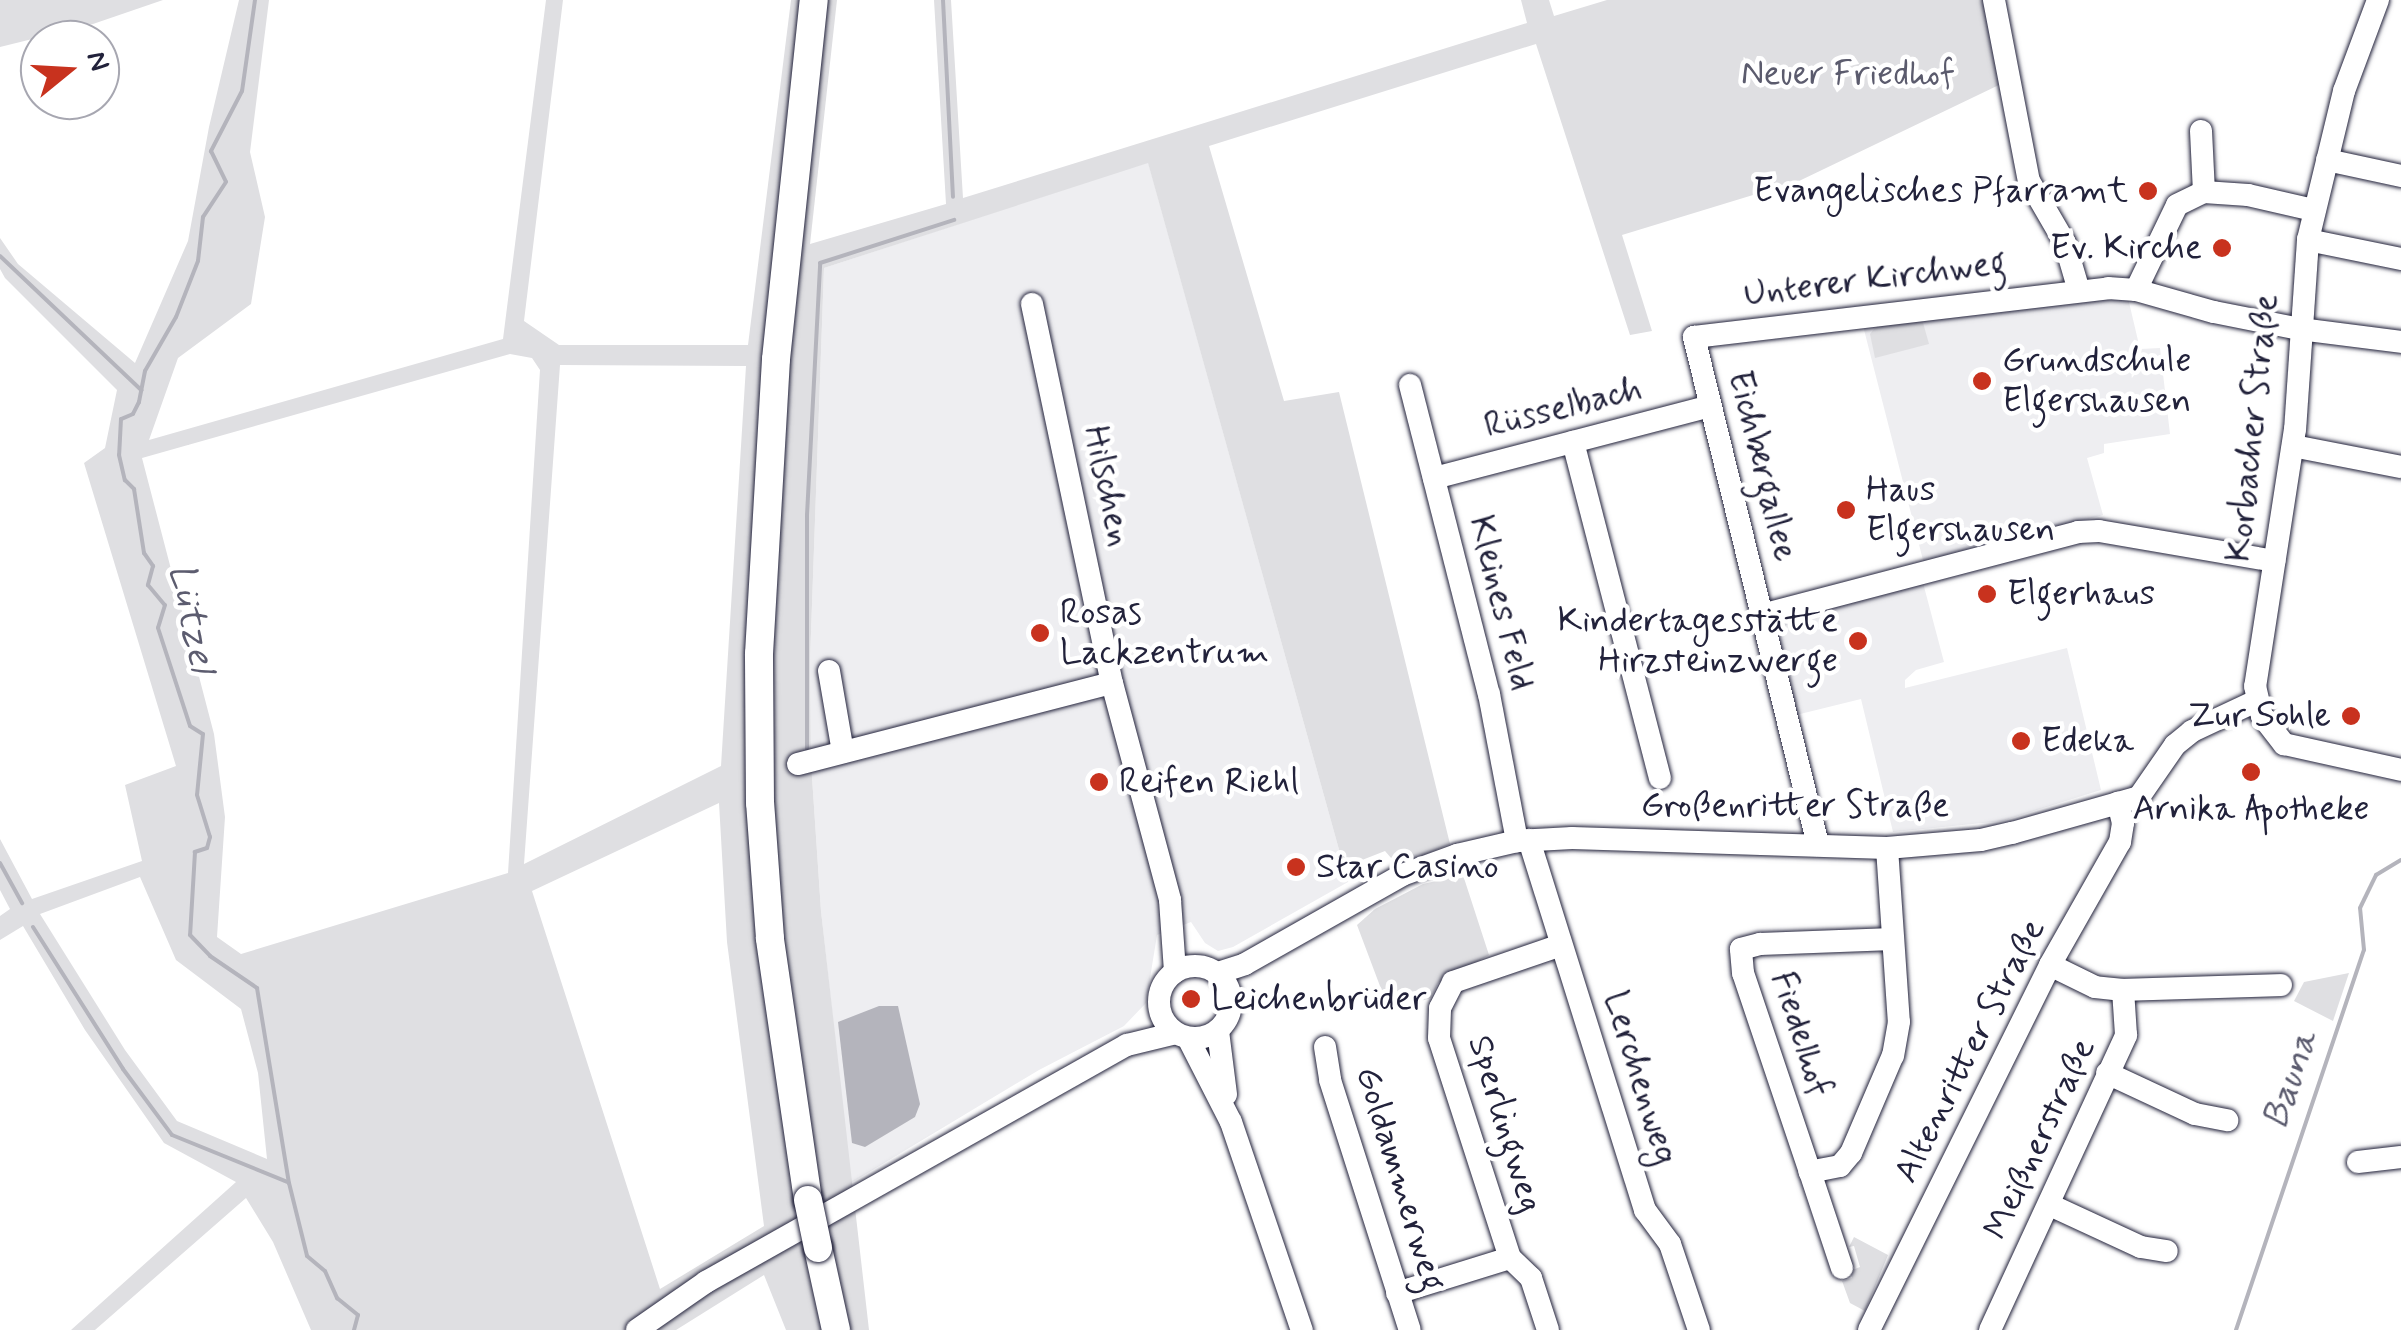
<!DOCTYPE html>
<html>
<head>
<meta charset="utf-8">
<style>
	body { margin:0 }
	#map { position:relative; width:2401px; height:1330px; overflow:hidden; background:#fff; font-family:Mynerve,sans-serif }
	div>[style] { position:absolute }
	[style*='--x'] { left:calc(var(--x)*1px); top:calc(var(--y)*1px); width:calc(var(--w)*1px); rotate:calc(var(--a)*1deg) }
	.built>* { inset:0; background:#eeeef1 }
	.green>* { inset:0; background:#dfdfe2 }
	.water>* { inset:0; background:#b4b4bc }
	.stream>* { height:4px; margin:-2px; padding:0 2px; transform-origin:2px; border-radius:2px; background:#b4b4bc }
	.roads { filter:drop-shadow(0 0 2px #22223b) drop-shadow(0 0 2px #22223b) }
	.minor>* { height:22px; margin:-11px; padding:0 11px; transform-origin:11px; border-radius:11px; background:#fff }
	.minor>.ring { margin:-11px; padding:0; box-sizing:content-box; background:none; border:22px solid #fff; border-radius:50% }
	.major>* { height:28px; margin:-14px; padding:0 14px; transform-origin:14px; border-radius:14px; background:#fff }
	.bridges { filter:drop-shadow(0 0 2px #22223b) drop-shadow(0 0 2px #22223b) }
	.major-bridge>* { height:28px; margin:-14px; padding:0 14px; transform-origin:14px; border-radius:14px; background:#fff }
	.dots>* { width:28px; height:28px; translate:-50% -50%; box-sizing:border-box; border:5px solid #fff; border-radius:50% }
	span { translate:-50% -50%; white-space:nowrap; text-align:center; line-height:1.15; -webkit-text-stroke:9px #fff; paint-order:stroke }
	.park-label { font-size:35px; color:#5b5b6d }
	.poi-label { font-size:35px; color:#22223b }
	.right { translate:-100% -50%; text-align:right }
	.left { translate:0 -50%; text-align:left }
	.street-label { font-size:35px; color:#22223b }
	.water-label { font-size:38px; color:#5c5c6f; font-style:italic }
	.north { position:absolute; left:20px; top:20px; width:100px; height:100px; box-sizing:border-box; background:#fff; border:2px solid #a7a7b1; border-radius:50%; rotate:72deg; font-size:28px; font-weight:700; line-height:40px; text-align:center; color:#22223b }
	.north::after { content:''; display:block; margin:auto; width:35px; height:45px; background:#c8321e; clip-path:polygon(50% 0,100% 100%,50% 72%,0 100%) }
</style>
</head>
<body>
<div id="map">
	<div class="built">
		<i style="clip-path:polygon(1148px 162px,1348px 882px,1233px 947px,1218px 951px,1205px 943px,1191px 922px,1157px 935px,1146px 1003px,1124px 1026px,1039px 1070px,851px 1183px,821px 911px,811px 762px,810px 661px,824px 268px)"></i>
		<i style="clip-path:polygon(2067px 298px,2128px 298px,2140px 349px,2160px 348px,2170px 434px,2104px 444px,2104px 453px,2087px 458px,2103px 515px,1924px 564px,1861px 318px)"></i>
		<i style="clip-path:polygon(1922px 579px,1944px 662px,1916px 670px,1905px 680px,1905px 688px,2067px 648px,2101px 790px,2002px 821px,1893px 832px,1861px 699px,1796px 715px,1772px 620px)"></i>
	</div>
	<div class="green">
		<i style="clip-path:polygon(0 0,163px 0,93px 24px,0 47px)"></i>
		<i style="clip-path:polygon(evenodd,239px 0,269px 0,250px 152px,265px 217px,251px 304px,178px 358px,149px 440px,503px 339px,546px 0,563px 0,524px 321px,559px 345px,748px 345px,791px 0,837px 0,810px 244px,946px 204px,934px 0,951px 0,963px 198px,1527px 23px,1521px 0,1549px 0,1554px 16px,1607px 0,1985px 0,2001px 84px,1799px 181px,1622px 235px,1652px 331px,1630px 335px,1536px 44px,1209px 146px,1284px 401px,1339px 392px,1450px 844px,1398px 866px,1385px 851px,1357px 862px,1348px 882px,1148px 163px,824px 268px,810px 661px,811px 762px,821px 911px,869px 1330px,786px 1330px,764px 1275px,676px 1330px,311px 1330px,273px 1242px,246px 1198px,95px 1330px,71px 1330px,236px 1182px,164px 1143px,85px 1030px,23px 926px,0 940px,0 916px,10px 909px,0 890px,0 839px,32px 899px,142px 861px,125px 785px,176px 766px,84px 463px,105px 448px,117px 390px,5px 278px,0 269px,0 238px,18px 264px,135px 363px,188px 241px,209px 127px,239px 0,510px 354px,532px 358px,540px 370px,508px 873px,241px 954px,217px 937px,225px 817px,214px 734px,142px 458px,510px 354px,239px 0,560px 365px,746px 366px,721px 766px,524px 864px,560px 365px,239px 0,719px 803px,727px 942px,764px 1226px,660px 1289px,532px 891px,719px 803px,239px 0,140px 877px,176px 960px,241px 1009px,258px 1073px,267px 1159px,177px 1121px,125px 1050px,40px 914px,140px 877px)"></i>
		<i style="clip-path:polygon(1922px 319px,1929px 344px,1875px 358px,1870px 334px,1874px 329px,1882px 323px)"></i>
		<i style="clip-path:polygon(1463px 875px,1489px 955px,1438px 983px,1431px 998px,1389px 1010px,1357px 925px,1375px 909px,1423px 884px)"></i>
		<i style="clip-path:polygon(2349px 973px,2333px 1021px,2294px 1001px,2304px 982px)"></i>
		<i style="clip-path:polygon(1854px 1237px,1888px 1255px,1865px 1311px,1850px 1303px,1842px 1281px,1852px 1278px,1850px 1271px,1860px 1267px,1854px 1246px,1849px 1247px)"></i>
	</div>
	<div class="water">
		<i style="clip-path:polygon(879px 1006px,898px 1006px,920px 1104px,915px 1117px,865px 1147px,852px 1143px,838px 1022px)"></i>
	</div>
	<div class="stream">
		<i style="--x:255;--y:0;--w:92;--a:98.1"></i>
		<i style="--x:242;--y:91;--w:68;--a:117.3"></i>
		<i style="--x:211;--y:151;--w:34;--a:64"></i>
		<i style="--x:226;--y:182;--w:42;--a:123.3"></i>
		<i style="--x:203;--y:217;--w:44;--a:96.5"></i>
		<i style="--x:198;--y:261;--w:60;--a:111.4"></i>
		<i style="--x:176;--y:317;--w:62;--a:119.9"></i>
		<i style="--x:145;--y:371;--w:32;--a:101"></i>
		<i style="--x:139;--y:402;--w:13;--a:117"></i>
		<i style="--x:133;--y:414;--w:13;--a:157"></i>
		<i style="--x:121;--y:419;--w:36;--a:93"></i>
		<i style="--x:119;--y:455;--w:26;--a:77"></i>
		<i style="--x:125;--y:480;--w:13;--a:45"></i>
		<i style="--x:134;--y:489;--w:65;--a:81.1"></i>
		<i style="--x:144;--y:553;--w:16;--a:55"></i>
		<i style="--x:153;--y:566;--w:20;--a:105"></i>
		<i style="--x:148;--y:585;--w:26;--a:50"></i>
		<i style="--x:165;--y:605;--w:24;--a:107"></i>
		<i style="--x:158;--y:628;--w:103;--a:71.9"></i>
		<i style="--x:190;--y:726;--w:15;--a:32"></i>
		<i style="--x:203;--y:734;--w:61;--a:95.6"></i>
		<i style="--x:197;--y:795;--w:44;--a:72.8"></i>
		<i style="--x:210;--y:837;--w:11;--a:105"></i>
		<i style="--x:207;--y:848;--w:13;--a:162"></i>
		<i style="--x:195;--y:852;--w:83;--a:93.4"></i>
		<i style="--x:190;--y:935;--w:29;--a:46"></i>
		<i style="--x:210;--y:956;--w:57;--a:34.2"></i>
		<i style="--x:257;--y:988;--w:198;--a:80.7"></i>
		<i style="--x:289;--y:1183;--w:75;--a:76.1"></i>
		<i style="--x:307;--y:1256;--w:23;--a:40"></i>
		<i style="--x:325;--y:1271;--w:30;--a:66"></i>
		<i style="--x:337;--y:1298;--w:27;--a:39"></i>
		<i style="--x:358;--y:1315;--w:16;--a:105"></i>
		<i style="--x:943;--y:0;--w:197;--a:87.1"></i>
		<i style="--x:0;--y:256;--w:195;--a:43.5"></i>
		<i style="--x:807;--y:749;--w:234;--a:-90"></i>
		<i style="--x:807;--y:515;--w:252;--a:-87"></i>
		<i style="--x:820;--y:263;--w:141;--a:-17.8"></i>
		<i style="--x:0;--y:863;--w:46;--a:61.2"></i>
		<i style="--x:33;--y:927;--w:168;--a:57.6"></i>
		<i style="--x:123;--y:1069;--w:82;--a:53.4"></i>
		<i style="--x:172;--y:1135;--w:125;--a:22.1"></i>
		<i style="--x:2236;--y:1330;--w:401;--a:-71.4"></i>
		<i style="--x:2364;--y:950;--w:42;--a:-95.4"></i>
		<i style="--x:2360;--y:908;--w:37;--a:-64"></i>
		<i style="--x:2376;--y:875;--w:29;--a:-31"></i>
	</div>
	<div class="roads">
		<div class="minor">
			<i style="--x:1994;--y:0;--w:184;--a:79.1"></i>
			<i style="--x:2029;--y:181;--w:72;--a:59.9"></i>
			<i style="--x:2065;--y:243;--w:50;--a:73.7"></i>
			<i style="--x:2378;--y:0;--w:97;--a:110.5"></i>
			<i style="--x:2344;--y:91;--w:153;--a:103.6"></i>
			<i style="--x:2308;--y:240;--w:189;--a:93.9"></i>
			<i style="--x:2295;--y:429;--w:260;--a:98.8"></i>
			<i style="--x:2255;--y:686;--w:31;--a:77"></i>
			<i style="--x:2262;--y:716;--w:36;--a:52"></i>
			<i style="--x:2284;--y:744;--w:120;--a:12.5"></i>
			<i style="--x:2201;--y:131;--w:61;--a:87.2"></i>
			<i style="--x:2327;--y:160;--w:76;--a:12.2"></i>
			<i style="--x:2308;--y:240;--w:95;--a:11.5"></i>
			<i style="--x:2136;--y:290;--w:94;--a:-64.2"></i>
			<i style="--x:2177;--y:205;--w:30;--a:-26"></i>
			<i style="--x:2204;--y:192;--w:44;--a:3.9"></i>
			<i style="--x:2248;--y:195;--w:67;--a:13"></i>
			<i style="--x:1032;--y:304;--w:387;--a:78.1"></i>
			<i style="--x:1112;--y:683;--w:225;--a:75"></i>
			<i style="--x:1170;--y:900;--w:72;--a:86"></i>
			<i style="--x:1410;--y:385;--w:319;--a:75.7"></i>
			<i style="--x:1489;--y:694;--w:150;--a:79.2"></i>
			<i style="--x:1573;--y:442;--w:347;--a:75.5"></i>
			<i style="--x:2293;--y:446;--w:110;--a:11"></i>
			<i style="--x:1434;--y:478;--w:285;--a:-14.6"></i>
			<i style="--x:1762;--y:615;--w:327;--a:-14.7"></i>
			<i style="--x:2078;--y:532;--w:21;--a:-3"></i>
			<i style="--x:2099;--y:531;--w:178;--a:9.7"></i>
			<i style="--x:829;--y:671;--w:82;--a:80.2"></i>
			<i style="--x:798;--y:764;--w:324;--a:-14.5"></i>
			<i style="--x:1529;--y:840;--w:388;--a:72.6"></i>
			<i style="--x:1645;--y:1210;--w:42;--a:53.7"></i>
			<i style="--x:1670;--y:1244;--w:91;--a:71.4"></i>
			<i style="--x:1818;--y:845;--w:523;--a:-103.72"></i>
			<i style="--x:1694;--y:337;--w:417;--a:-6.7"></i>
			<i style="--x:2108;--y:288;--w:28;--a:4"></i>
			<i style="--x:2136;--y:290;--w:81;--a:15.8"></i>
			<i style="--x:2214;--y:312;--w:88;--a:11.2"></i>
			<i style="--x:2300;--y:329;--w:102;--a:7.3"></i>
			<i style="--x:1887;--y:848;--w:174;--a:86.1"></i>
			<i style="--x:1899;--y:1022;--w:34;--a:100"></i>
			<i style="--x:1893;--y:1055;--w:107;--a:113.2"></i>
			<i style="--x:1851;--y:1153;--w:17;--a:130"></i>
			<i style="--x:1840;--y:1166;--w:31;--a:169"></i>
			<i style="--x:1810;--y:1172;--w:210;--a:-108.6"></i>
			<i style="--x:1743;--y:973;--w:24;--a:-95"></i>
			<i style="--x:1741;--y:949;--w:20;--a:-15"></i>
			<i style="--x:1760;--y:944;--w:133;--a:-2.2"></i>
			<i class="ring" style="left:1159px;top:966px;width:50px;height:50px"></i>
			<i style="--x:1218;--y:973;--w:28;--a:-18"></i>
			<i style="--x:1245;--y:964;--w:180;--a:-29.5"></i>
			<i style="--x:1402;--y:875;--w:59;--a:-20"></i>
			<i style="--x:1457;--y:855;--w:62;--a:-13.1"></i>
			<i style="--x:1517;--y:841;--w:55;--a:-3.1"></i>
			<i style="--x:1572;--y:838;--w:315;--a:1.8"></i>
			<i style="--x:1887;--y:848;--w:94;--a:-4.9"></i>
			<i style="--x:1981;--y:840;--w:32;--a:-13"></i>
			<i style="--x:2012;--y:833;--w:132;--a:-15.8"></i>
			<i style="--x:2139;--y:797;--w:63;--a:-55.3"></i>
			<i style="--x:2175;--y:745;--w:22;--a:-39"></i>
			<i style="--x:2192;--y:731;--w:71;--a:-25.1"></i>
			<i style="--x:2123;--y:990;--w:158;--a:-1.8"></i>
			<i style="--x:1218;--y:1031;--w:64;--a:82.8"></i>
			<i style="--x:1188;--y:1038;--w:94;--a:62.9"></i>
			<i style="--x:1231;--y:1122;--w:220;--a:71.2"></i>
			<i style="--x:1325;--y:1047;--w:33;--a:81"></i>
			<i style="--x:1330;--y:1080;--w:262;--a:72.3"></i>
			<i style="--x:2107;--y:1073;--w:97;--a:25"></i>
			<i style="--x:2195;--y:1114;--w:33;--a:11"></i>
			<i style="--x:2358;--y:1162;--w:43;--a:-6.6"></i>
			<i style="--x:1810;--y:1172;--w:101;--a:71.6"></i>
			<i style="--x:2050;--y:1205;--w:100;--a:24.8"></i>
			<i style="--x:2141;--y:1247;--w:26;--a:9"></i>
			<i style="--x:1397;--y:1293;--w:118;--a:-17.2"></i>
			<i style="--x:637;--y:1330;--w:84;--a:-34.8"></i>
			<i style="--x:706;--y:1282;--w:483;--a:-29.4"></i>
			<i style="--x:1127;--y:1045;--w:50;--a:-13.8"></i>
			<i style="--x:1548;--y:1330;--w:55;--a:-108.1"></i>
			<i style="--x:1531;--y:1278;--w:29;--a:-136"></i>
			<i style="--x:1510;--y:1258;--w:231;--a:-107.9"></i>
			<i style="--x:1439;--y:1038;--w:30;--a:-88"></i>
			<i style="--x:1440;--y:1008;--w:29;--a:-63"></i>
			<i style="--x:1453;--y:982;--w:114;--a:-18.9"></i>
			<i style="--x:1869;--y:1330;--w:407;--a:-63.6"></i>
			<i style="--x:2050;--y:965;--w:142;--a:-60.4"></i>
			<i style="--x:2120;--y:842;--w:19;--a:-81"></i>
			<i style="--x:2123;--y:823;--w:21;--a:-104"></i>
			<i style="--x:1990;--y:1330;--w:325;--a:-65.2"></i>
			<i style="--x:2126;--y:1035;--w:45;--a:-93.8"></i>
			<i style="--x:2123;--y:990;--w:28;--a:-174"></i>
			<i style="--x:2095;--y:987;--w:50;--a:-153.9"></i>
		</div>
		<div class="major">
			<i style="--x:808;--y:1200;--w:265;--a:-98.3"></i>
			<i style="--x:770;--y:938;--w:135;--a:-94.2"></i>
			<i style="--x:760;--y:803;--w:149;--a:-90.4"></i>
			<i style="--x:759;--y:654;--w:295;--a:-86.7"></i>
			<i style="--x:776;--y:359;--w:361;--a:-84"></i>
			<i style="--x:818;--y:1248;--w:84;--a:77.6"></i>
		</div>
	</div>
	<div class="bridges">
		<div class="major-bridge">
			<i style="--x:808;--y:1200;--w:49;--a:78.2"></i>
		</div>
	</div>
	<div class="dots">
		<i style="left:2148px;top:191px;background:#c8321e"></i>
		<i style="left:2222px;top:248px;background:#c8321e"></i>
		<i style="left:1982px;top:381px;background:#c8321e"></i>
		<i style="left:1846px;top:510px;background:#c8321e"></i>
		<i style="left:1987px;top:594px;background:#c8321e"></i>
		<i style="left:1040px;top:633px;background:#c8321e"></i>
		<i style="left:1858px;top:641px;background:#c8321e"></i>
		<i style="left:2351px;top:716px;background:#c8321e"></i>
		<i style="left:2021px;top:741px;background:#c8321e"></i>
		<i style="left:2251px;top:772px;background:#c8321e"></i>
		<i style="left:1099px;top:782px;background:#c8321e"></i>
		<i style="left:1296px;top:867px;background:#c8321e"></i>
		<i style="left:1191px;top:999px;background:#c8321e"></i>
	</div>
	<div class="park-label">
		<span style="left:1848px;top:74px">Neuer Friedhof</span>
	</div>
	<div class="poi-label">
		<span class="right" style="left:2128px;top:191px">Evangelisches Pfarramt</span>
		<span class="right" style="left:2202px;top:248px">Ev. Kirche</span>
		<span class="left" style="left:2002px;top:381px">Grundschule<br>Elgershausen</span>
		<span class="left" style="left:1866px;top:510px">Haus<br>Elgershausen</span>
		<span class="left" style="left:2007px;top:594px">Elgerhaus</span>
		<span class="left" style="left:1060px;top:633px">Rosas<br>Lackzentrum</span>
		<span class="right" style="left:1838px;top:641px">Kindertagesstätte<br>Hirzsteinzwerge</span>
		<span class="right" style="left:2331px;top:716px">Zur Sohle</span>
		<span class="left" style="left:2041px;top:741px">Edeka</span>
		<span class="left" style="left:1119px;top:782px">Reifen Riehl</span>
		<span style="left:2251px;top:809px">Arnika Apotheke</span>
		<span class="left" style="left:1316px;top:867px">Star Casino</span>
		<span class="left" style="left:1211px;top:999px">Leichenbrüder</span>
	</div>
	<div class="street-label">
		<span style="left:1875px;top:279px;rotate:-7deg">Unterer Kirchweg</span>
		<span style="left:1563px;top:408px;rotate:-14deg">Rüsselbach</span>
		<span style="left:2253px;top:428px;rotate:-84deg">Korbacher Straße</span>
		<span style="left:1762px;top:466px;rotate:76deg">Eichbergallee</span>
		<span style="left:1107px;top:486px;rotate:78deg">Hilschen</span>
		<span style="left:1501px;top:603px;rotate:76deg">Kleines Feld</span>
		<span style="left:1795px;top:806px">Großenritter Straße</span>
		<span style="left:1801px;top:1034px;rotate:72deg">Fiedelhof</span>
		<span style="left:1970px;top:1051px;rotate:-63deg">Altenritter Straße</span>
		<span style="left:1640px;top:1078px;rotate:73deg">Lerchenweg</span>
		<span style="left:1505px;top:1124px;rotate:73deg">Sperlingweg</span>
		<span style="left:2040px;top:1139px;rotate:-65deg">Meißnerstraße</span>
		<span style="left:1400px;top:1179px;rotate:73deg">Goldammerweg</span>
	</div>
	<div class="water-label">
		<span style="left:191px;top:618px;rotate:78deg">Lützel</span>
		<span style="left:2291px;top:1080px;rotate:-71deg">Bauna</span>
	</div>
	<div class="north">N</div>
</div>
</body>
</html>
